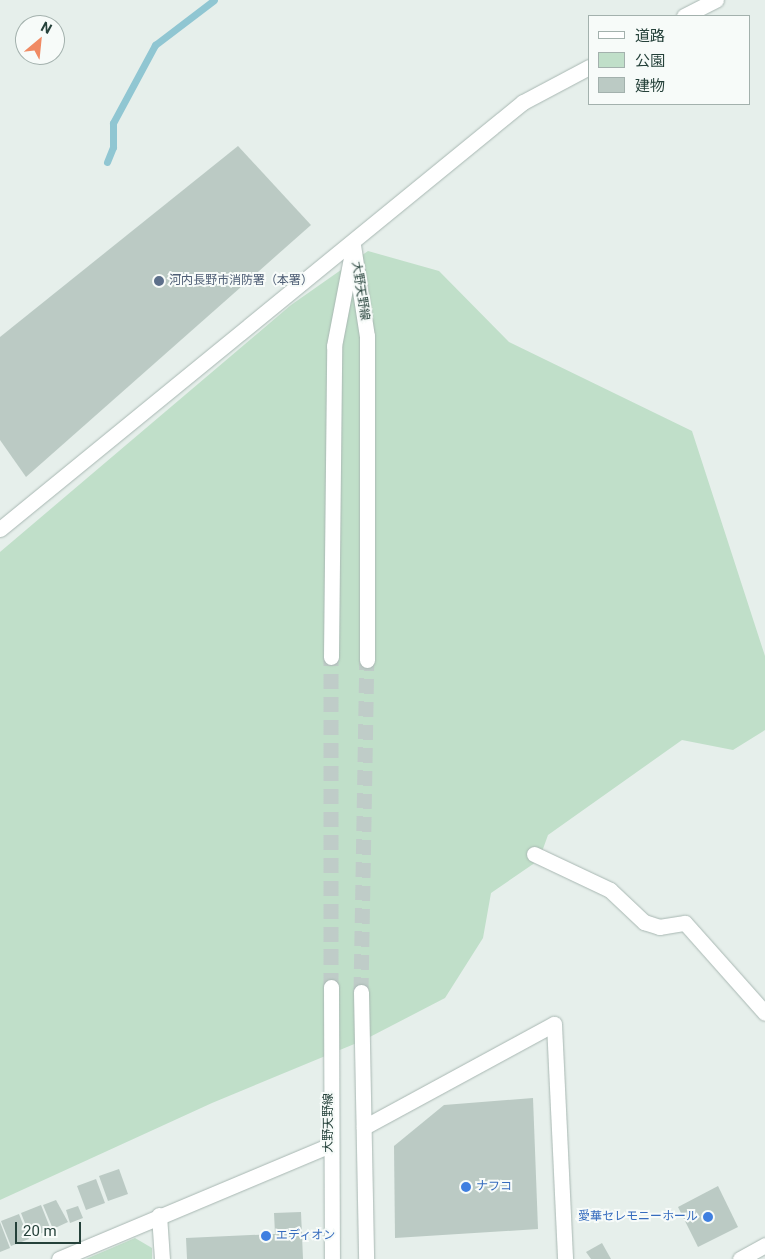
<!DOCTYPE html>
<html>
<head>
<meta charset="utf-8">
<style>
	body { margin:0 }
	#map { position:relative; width:765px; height:1259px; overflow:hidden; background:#e6efeb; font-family:Roboto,"Noto Sans JP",sans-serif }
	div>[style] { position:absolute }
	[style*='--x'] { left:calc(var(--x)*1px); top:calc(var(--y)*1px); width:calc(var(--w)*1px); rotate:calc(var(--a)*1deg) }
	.green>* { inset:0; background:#c0dfc9 }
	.stream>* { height:7px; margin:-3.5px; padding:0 3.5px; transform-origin:3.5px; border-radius:3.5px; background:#90c6d2 }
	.building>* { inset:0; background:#bbcac4 }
	.secondary-tunnel>* { height:15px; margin-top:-7.5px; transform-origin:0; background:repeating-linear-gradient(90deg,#bfccc8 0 15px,transparent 0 23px) }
	.roads { filter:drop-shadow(0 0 1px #a8b7b2) drop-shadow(0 0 1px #a8b7b2) }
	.minor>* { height:15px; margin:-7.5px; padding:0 7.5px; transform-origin:7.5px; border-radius:7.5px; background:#fff }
	.tertiary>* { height:15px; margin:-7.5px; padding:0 7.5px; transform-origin:7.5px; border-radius:7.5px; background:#fff }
	.secondary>* { height:15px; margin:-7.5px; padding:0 7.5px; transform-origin:7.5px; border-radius:7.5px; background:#fff }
	.dots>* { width:14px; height:14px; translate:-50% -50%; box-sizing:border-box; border:2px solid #f7fbf9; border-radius:50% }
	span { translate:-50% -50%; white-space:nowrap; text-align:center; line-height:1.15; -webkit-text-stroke:4px #f7fbf9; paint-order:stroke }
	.service-label { font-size:12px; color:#4e5e75 }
	.left { translate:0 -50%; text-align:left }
	.street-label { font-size:12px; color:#25413a }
	.shop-label { font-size:12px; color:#366cbe }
	.right { translate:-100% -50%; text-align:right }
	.legend { position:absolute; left:588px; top:15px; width:162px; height:90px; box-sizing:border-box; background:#f7fbf9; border:1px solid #a3b1ad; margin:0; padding:6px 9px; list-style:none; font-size:15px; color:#25413a }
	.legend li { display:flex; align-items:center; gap:10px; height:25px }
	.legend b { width:25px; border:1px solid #a3b1ad }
	.north { position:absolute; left:15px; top:15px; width:50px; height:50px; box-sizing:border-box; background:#f7fbf9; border:1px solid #a3b1ad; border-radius:50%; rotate:28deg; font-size:14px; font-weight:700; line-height:20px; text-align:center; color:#25413a }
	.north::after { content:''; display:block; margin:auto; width:18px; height:22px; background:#f08a63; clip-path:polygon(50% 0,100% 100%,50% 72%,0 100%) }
	.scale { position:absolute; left:15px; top:1222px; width:66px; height:22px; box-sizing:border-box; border:2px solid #25413a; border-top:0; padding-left:6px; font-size:15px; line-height:18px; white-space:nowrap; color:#25413a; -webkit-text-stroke:4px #f7fbf9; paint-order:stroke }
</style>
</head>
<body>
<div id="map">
	<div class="green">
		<i style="clip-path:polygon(368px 251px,439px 271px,509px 342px,692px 431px,765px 656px,765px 730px,733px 750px,682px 740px,548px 835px,539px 860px,491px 893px,483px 938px,445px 998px,364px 1040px,212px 1103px,0 1200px,0 552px,291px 305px)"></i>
		<i style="clip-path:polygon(135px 1238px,152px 1248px,152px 1259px,86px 1259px)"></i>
	</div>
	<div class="stream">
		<i style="--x:107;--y:162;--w:16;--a:-68"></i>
		<i style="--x:113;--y:147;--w:24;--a:-90"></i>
		<i style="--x:113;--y:123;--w:89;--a:-61.7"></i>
		<i style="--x:155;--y:45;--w:74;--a:-37.3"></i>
	</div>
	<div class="building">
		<i style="clip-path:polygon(238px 146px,311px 225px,26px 477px,0 440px,0 337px)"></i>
		<i style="clip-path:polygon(533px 1098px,538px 1229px,395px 1238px,394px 1146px,444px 1105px)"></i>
		<i style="clip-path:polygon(119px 1169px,128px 1194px,108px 1201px,99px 1176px)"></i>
		<i style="clip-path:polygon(96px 1179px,105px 1203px,86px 1210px,77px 1186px)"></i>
		<i style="clip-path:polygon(718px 1186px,738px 1227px,698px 1247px,678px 1207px)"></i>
		<i style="clip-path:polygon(56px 1200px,68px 1222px,53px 1229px,43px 1205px)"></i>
		<i style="clip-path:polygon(41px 1205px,51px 1230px,39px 1234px,36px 1228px,28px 1231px,21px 1213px)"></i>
		<i style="clip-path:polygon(78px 1206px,83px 1218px,70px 1223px,66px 1210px)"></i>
		<i style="clip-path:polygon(301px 1212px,303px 1259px,187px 1259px,186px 1238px,275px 1234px,274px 1213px)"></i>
		<i style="clip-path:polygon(19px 1214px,29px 1239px,11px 1246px,1px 1221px)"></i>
		<i style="clip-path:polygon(0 1222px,10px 1248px,0 1252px)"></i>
		<i style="clip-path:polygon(602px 1243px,611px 1259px,591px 1259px,586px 1252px)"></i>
	</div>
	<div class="secondary-tunnel">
		<i style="--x:331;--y:987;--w:330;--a:-90"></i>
		<i style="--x:361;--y:992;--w:332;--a:-89"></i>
	</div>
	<div class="roads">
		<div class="minor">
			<i style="--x:534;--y:854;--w:84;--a:25.3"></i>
			<i style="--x:610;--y:890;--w:47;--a:43.3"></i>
			<i style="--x:644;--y:922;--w:16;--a:18"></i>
			<i style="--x:659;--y:927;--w:26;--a:-9"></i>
			<i style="--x:685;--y:923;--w:120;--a:48.4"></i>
			<i style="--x:364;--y:1127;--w:216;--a:-28.5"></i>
			<i style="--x:554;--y:1024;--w:235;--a:87.3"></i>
			<i style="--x:159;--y:1215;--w:44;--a:86.1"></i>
			<i style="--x:59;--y:1259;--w:292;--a:-22.8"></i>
			<i style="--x:740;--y:1259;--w:29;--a:-29"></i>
		</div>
		<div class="tertiary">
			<i style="--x:684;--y:16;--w:36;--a:-27"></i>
			<i style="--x:0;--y:529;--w:675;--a:-39.23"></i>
			<i style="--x:523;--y:102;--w:75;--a:-27.9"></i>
		</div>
		<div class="secondary">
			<i style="--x:353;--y:245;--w:92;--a:81.3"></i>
			<i style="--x:367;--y:336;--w:324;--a:90"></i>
			<i style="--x:331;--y:657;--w:311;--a:-89.4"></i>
			<i style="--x:334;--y:346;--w:90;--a:-79.1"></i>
			<i style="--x:331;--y:987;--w:272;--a:89.8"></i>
			<i style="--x:361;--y:992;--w:267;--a:88.9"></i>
		</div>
	</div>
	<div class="dots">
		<i style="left:159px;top:281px;background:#5c6f8a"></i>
		<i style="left:466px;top:1187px;background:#3f7fe0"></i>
		<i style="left:708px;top:1217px;background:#3f7fe0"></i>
		<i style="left:266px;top:1236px;background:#3f7fe0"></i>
	</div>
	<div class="service-label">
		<span class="left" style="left:169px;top:281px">河内長野市消防署（本署）</span>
	</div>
	<div class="street-label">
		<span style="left:360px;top:291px;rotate:81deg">大野天野線</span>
		<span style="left:329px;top:1123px;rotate:-90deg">大野天野線</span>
	</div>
	<div class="shop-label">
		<span class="left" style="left:476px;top:1187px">ナフコ</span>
		<span class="right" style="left:698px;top:1217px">愛華セレモニーホール</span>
		<span class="left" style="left:276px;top:1236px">エディオン</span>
	</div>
	<ul class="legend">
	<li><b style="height:6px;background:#fff"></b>道路</li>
	<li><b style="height:14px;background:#c0dfc9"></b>公園</li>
	<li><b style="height:14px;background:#bbcac4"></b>建物</li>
	</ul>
	<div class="north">N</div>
	<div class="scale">20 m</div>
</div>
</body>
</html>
